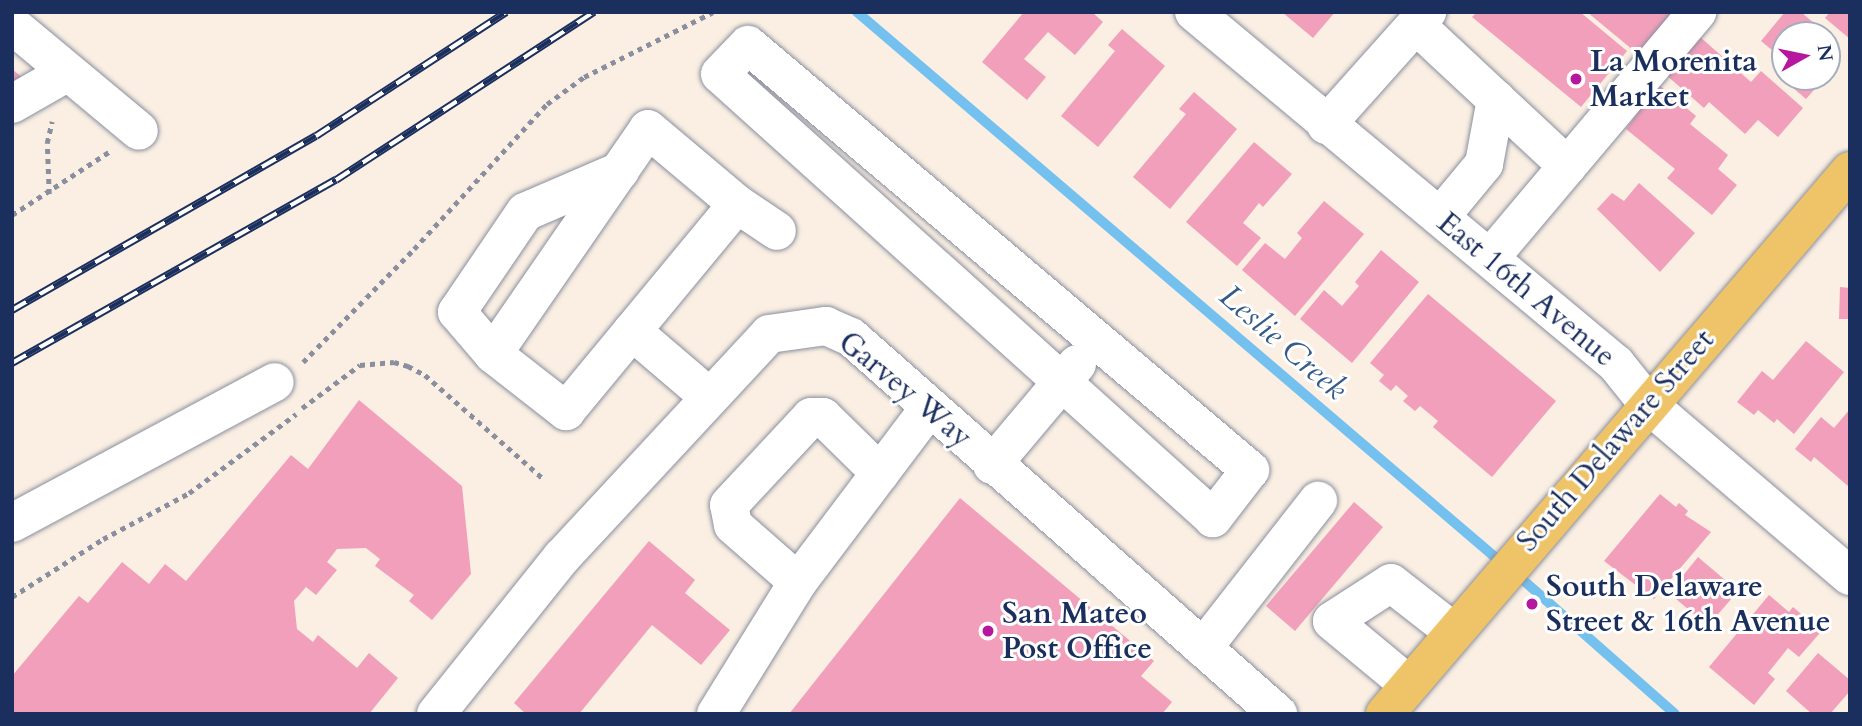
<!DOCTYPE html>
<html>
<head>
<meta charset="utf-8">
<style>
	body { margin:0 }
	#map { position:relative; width:1862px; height:726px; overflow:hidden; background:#faefe2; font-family:Cardo,serif }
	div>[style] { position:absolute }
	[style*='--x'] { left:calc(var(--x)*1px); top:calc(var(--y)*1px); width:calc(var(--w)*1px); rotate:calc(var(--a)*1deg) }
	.stream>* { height:10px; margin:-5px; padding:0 5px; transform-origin:5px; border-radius:5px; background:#74c0ee }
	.building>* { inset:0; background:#f19fba }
	.path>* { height:4.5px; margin-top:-2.25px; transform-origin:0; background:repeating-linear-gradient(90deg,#8a8fa0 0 5px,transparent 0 10px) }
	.roads { filter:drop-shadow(0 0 2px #8a8fa0) drop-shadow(0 0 2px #8a8fa0) }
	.minor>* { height:38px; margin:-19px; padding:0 19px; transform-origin:19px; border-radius:19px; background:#fff }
	.major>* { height:38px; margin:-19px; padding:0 19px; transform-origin:19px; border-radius:19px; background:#efc469 }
	.rail>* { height:8px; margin-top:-4px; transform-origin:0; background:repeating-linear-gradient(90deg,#fff 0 16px,#1b2f5e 0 32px); box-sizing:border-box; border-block:2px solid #1b2f5e }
	.dots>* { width:19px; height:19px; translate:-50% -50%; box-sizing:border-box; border:4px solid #fff; border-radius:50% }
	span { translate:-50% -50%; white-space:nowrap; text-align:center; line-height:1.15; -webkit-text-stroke:6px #fff; paint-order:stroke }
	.poi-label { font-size:30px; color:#1b2f5e; font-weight:700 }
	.left { translate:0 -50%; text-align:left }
	.street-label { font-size:30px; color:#1b2f5e }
	.water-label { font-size:32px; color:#365a89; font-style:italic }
	.frame { position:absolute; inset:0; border:14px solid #1b2f5e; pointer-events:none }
	.north { position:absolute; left:1771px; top:21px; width:70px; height:70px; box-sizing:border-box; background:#fff; border:2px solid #a4acbf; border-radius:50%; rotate:81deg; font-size:19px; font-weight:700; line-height:28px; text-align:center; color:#1b2f5e }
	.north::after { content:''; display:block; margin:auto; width:24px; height:32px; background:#b5179e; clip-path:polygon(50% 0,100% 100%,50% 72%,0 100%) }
</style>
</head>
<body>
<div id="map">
	<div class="stream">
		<i style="--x:857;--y:12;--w:850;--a:40.51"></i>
		<i style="--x:1515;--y:573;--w:213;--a:41.4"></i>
	</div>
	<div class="building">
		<i style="clip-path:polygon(1024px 12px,1092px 12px,1103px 22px,1075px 55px,1048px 32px,1024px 59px,1046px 77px,1027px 100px,982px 62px)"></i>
		<i style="clip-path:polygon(1282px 12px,1335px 12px,1313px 38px)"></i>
		<i style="clip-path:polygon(1477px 12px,1580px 12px,1627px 51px,1581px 107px,1472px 17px)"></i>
		<i style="clip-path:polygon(1587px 12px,1674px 12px,1639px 55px)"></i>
		<i style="clip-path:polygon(1785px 12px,1801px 12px,1838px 44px,1827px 58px,1827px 35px,1785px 35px,1785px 61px,1761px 41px)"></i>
		<i style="clip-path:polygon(1830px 12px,1850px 12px,1850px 39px,1825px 18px)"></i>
		<i style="clip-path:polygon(1122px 29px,1165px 66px,1098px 147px,1061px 116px,1115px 51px,1108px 45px)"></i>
		<i style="clip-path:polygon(1699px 36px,1751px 82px,1761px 71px,1803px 108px,1778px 137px,1758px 120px,1745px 134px,1709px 102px,1704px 108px,1665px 74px)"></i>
		<i style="clip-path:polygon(1785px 68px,1785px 77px,1819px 77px,1821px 82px,1806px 99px,1778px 75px)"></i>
		<i style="clip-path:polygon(12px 69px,29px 83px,12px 92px)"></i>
		<i style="clip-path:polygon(1658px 84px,1696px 116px,1690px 124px,1728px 155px,1718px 169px,1737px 185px,1712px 215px,1667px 178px,1675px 169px,1626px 129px)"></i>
		<i style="clip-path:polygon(1194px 92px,1237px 129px,1170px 209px,1133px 177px,1186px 114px,1179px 109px)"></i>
		<i style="clip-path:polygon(1254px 142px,1292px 174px,1263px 207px,1259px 203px,1243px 223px,1261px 238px,1237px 266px,1186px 222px)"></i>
		<i style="clip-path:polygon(1639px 183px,1695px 233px,1660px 272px,1597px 209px,1612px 193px,1624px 201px)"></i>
		<i style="clip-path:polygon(1324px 201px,1364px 234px,1295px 316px,1242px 270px,1265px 243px,1285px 259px,1302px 238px,1297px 233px)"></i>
		<i style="clip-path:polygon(1381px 250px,1419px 282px,1352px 363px,1300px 319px,1324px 290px,1342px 306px,1359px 286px,1355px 282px)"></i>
		<i style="clip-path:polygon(1840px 287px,1850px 288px,1850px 319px,1839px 319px)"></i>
		<i style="clip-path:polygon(1428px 294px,1556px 401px,1492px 477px,1433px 427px,1438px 421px,1420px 406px,1415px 411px,1403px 401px,1408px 396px,1396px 385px,1391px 391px,1379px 381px,1384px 375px,1370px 363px)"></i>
		<i style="clip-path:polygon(1806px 341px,1844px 372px,1794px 434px,1777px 419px,1774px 423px,1758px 410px,1754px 415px,1737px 402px,1762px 371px,1773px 380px)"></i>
		<i style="clip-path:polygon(359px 400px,462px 486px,471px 574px,432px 620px,409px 601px,414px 595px,375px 566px,380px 559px,366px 548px,337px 549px,327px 562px,337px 570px,316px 595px,306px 587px,294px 601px,297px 629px,313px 642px,318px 635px,357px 668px,369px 653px,398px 678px,369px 714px,12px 714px,12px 676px,79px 596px,88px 603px,122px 562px,149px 584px,165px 564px,186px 581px,291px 455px,308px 469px)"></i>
		<i style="clip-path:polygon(1850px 409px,1850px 484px,1848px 486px,1814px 457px,1811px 462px,1795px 449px,1821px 417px,1834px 428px)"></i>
		<i style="clip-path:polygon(1660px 494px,1676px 507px,1679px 503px,1688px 511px,1685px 515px,1711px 532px,1654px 599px,1604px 561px)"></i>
		<i style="clip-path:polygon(960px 498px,1154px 661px,1141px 676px,1172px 702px,1162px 714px,789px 714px)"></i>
		<i style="clip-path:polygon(1354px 502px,1383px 527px,1295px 631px,1266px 606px)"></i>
		<i style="clip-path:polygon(649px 541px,695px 580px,685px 593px,730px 630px,701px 665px,652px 625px,579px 714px,526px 714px,514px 703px)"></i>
		<i style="clip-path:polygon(1698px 557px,1738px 591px,1708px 626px,1669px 593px)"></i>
		<i style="clip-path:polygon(1769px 595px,1789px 612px,1793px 607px,1806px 618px,1809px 614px,1825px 627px,1799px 657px,1788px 648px,1768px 673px,1775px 679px,1754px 705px,1709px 667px)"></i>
		<i style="clip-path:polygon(1818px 653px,1850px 680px,1850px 691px,1830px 714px,1812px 714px,1786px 691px)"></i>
	</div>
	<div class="path">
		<i style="--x:49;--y:194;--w:51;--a:-92.2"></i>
		<i style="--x:47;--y:143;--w:22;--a:-77"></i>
		<i style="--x:12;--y:215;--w:117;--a:-33.1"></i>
		<i style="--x:303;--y:362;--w:158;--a:-45.5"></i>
		<i style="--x:414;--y:249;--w:197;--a:-47.5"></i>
		<i style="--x:547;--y:104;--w:46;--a:-36.1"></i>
		<i style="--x:584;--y:77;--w:144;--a:-26.7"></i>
		<i style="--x:302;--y:408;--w:72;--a:-36.6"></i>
		<i style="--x:360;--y:365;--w:34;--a:-5"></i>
		<i style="--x:394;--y:362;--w:15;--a:16"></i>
		<i style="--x:408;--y:366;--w:19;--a:28"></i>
		<i style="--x:425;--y:375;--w:158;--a:41.2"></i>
		<i style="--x:12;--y:597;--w:108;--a:-32.5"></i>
		<i style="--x:103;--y:539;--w:98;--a:-28.1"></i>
		<i style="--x:189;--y:493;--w:133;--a:-36.4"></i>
	</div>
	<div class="roads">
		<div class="minor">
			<i style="--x:1194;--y:12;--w:550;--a:39.83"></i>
			<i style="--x:1616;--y:364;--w:53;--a:51.2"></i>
			<i style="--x:1649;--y:405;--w:264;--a:40.4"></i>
			<i style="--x:12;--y:25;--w:165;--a:39.8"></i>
			<i style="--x:1416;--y:25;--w:207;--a:43"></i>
			<i style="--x:748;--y:45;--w:658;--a:40.25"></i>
			<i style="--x:1250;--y:470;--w:61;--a:127.6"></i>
			<i style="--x:1213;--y:518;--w:663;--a:-137.99"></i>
			<i style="--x:720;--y:74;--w:40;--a:-46"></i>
			<i style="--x:12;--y:104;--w:64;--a:-29.7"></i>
			<i style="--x:1326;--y:125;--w:152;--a:-48.2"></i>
			<i style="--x:620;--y:171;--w:103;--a:156.7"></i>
			<i style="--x:525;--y:212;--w:121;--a:124.2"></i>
			<i style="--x:457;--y:312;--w:55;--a:49.4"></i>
			<i style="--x:493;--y:354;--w:93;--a:38"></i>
			<i style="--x:566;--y:411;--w:268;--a:-50.4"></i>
			<i style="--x:1440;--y:217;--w:69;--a:-50.3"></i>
			<i style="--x:1484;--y:164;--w:66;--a:-79.5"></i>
			<i style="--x:1490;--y:258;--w:322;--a:-49.9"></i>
			<i style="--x:632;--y:331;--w:100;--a:40.5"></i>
			<i style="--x:493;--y:354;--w:273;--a:-55.4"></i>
			<i style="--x:648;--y:129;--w:116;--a:40.1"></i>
			<i style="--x:737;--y:204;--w:48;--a:34"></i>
			<i style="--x:992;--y:465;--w:132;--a:-49.9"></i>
			<i style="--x:12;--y:523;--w:298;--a:-28.2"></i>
			<i style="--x:798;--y:582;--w:86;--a:-138.8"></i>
			<i style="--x:733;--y:525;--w:20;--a:-101"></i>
			<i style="--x:729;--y:505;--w:120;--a:-47"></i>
			<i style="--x:811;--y:417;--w:12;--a:0"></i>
			<i style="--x:823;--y:417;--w:80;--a:44.5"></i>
			<i style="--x:1203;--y:648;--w:187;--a:-52"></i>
			<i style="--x:1409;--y:685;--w:100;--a:-140.3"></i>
			<i style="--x:1332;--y:621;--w:70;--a:-32.8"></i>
			<i style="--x:1391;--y:583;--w:80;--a:37.9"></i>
			<i style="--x:436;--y:714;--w:201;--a:-51.3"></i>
			<i style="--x:562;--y:557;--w:304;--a:-47.1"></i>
			<i style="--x:769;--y:334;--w:58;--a:-8"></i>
			<i style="--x:826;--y:326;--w:27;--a:24"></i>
			<i style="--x:851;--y:337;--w:570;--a:41.44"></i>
			<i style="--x:716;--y:714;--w:155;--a:-58.2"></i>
			<i style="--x:798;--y:582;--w:219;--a:-53"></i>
		</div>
		<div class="major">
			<i style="--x:1385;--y:714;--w:715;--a:-49.42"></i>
		</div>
	</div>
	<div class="rail">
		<i style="--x:12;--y:310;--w:350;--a:-29.8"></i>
		<i style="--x:316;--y:136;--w:227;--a:-33.1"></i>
		<i style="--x:12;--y:363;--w:372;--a:-29.5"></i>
		<i style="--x:336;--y:180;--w:308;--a:-33.1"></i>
	</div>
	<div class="dots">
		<i style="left:1576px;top:79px;background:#b5179e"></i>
		<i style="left:1532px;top:604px;background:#b5179e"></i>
		<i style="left:988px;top:631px;background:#b5179e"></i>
	</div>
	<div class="poi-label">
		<span class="left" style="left:1590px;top:79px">La Morenita<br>Market</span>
		<span class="left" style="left:1546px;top:604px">South Delaware<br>Street &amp; 16th Avenue</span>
		<span class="left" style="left:1002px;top:631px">San Mateo<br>Post Office</span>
	</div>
	<div class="street-label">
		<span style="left:1526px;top:290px;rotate:40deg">East 16th Avenue</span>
		<span style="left:905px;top:390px;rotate:40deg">Garvey Way</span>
		<span style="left:1616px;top:441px;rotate:-49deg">South Delaware Street</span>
	</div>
	<div class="water-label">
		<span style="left:1283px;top:343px;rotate:41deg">Leslie Creek</span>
	</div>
	<div class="frame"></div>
	<div class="north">N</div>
</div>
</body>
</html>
